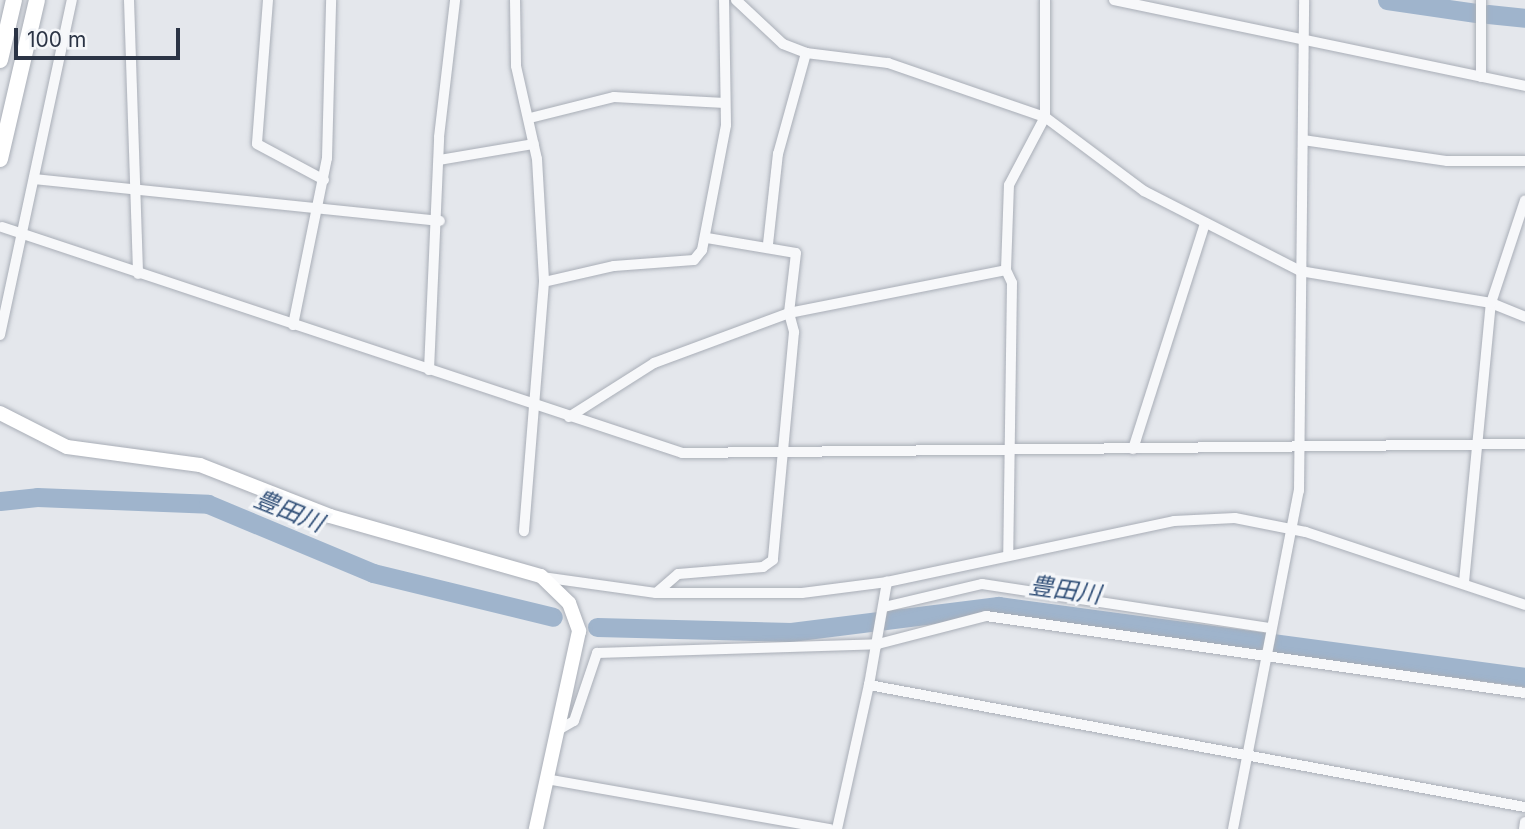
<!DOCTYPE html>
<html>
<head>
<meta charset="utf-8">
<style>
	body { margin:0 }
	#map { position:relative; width:1525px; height:829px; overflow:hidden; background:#e4e7ec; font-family:Inter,"Noto Sans JP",sans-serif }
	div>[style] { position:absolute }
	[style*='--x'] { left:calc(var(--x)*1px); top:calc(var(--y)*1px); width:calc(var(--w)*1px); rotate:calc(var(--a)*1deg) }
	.river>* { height:19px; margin:-9.5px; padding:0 9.5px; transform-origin:9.5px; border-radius:9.5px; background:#9fb4cc }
	.roads { filter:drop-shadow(0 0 2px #a9aeb7) drop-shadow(0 0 2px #a9aeb7) }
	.minor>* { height:10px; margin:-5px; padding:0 5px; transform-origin:5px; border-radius:5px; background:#f7f8fa }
	.major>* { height:14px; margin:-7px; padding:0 7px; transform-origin:7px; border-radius:7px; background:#fff }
	.highway>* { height:16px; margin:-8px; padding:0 8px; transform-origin:8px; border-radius:8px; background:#fff }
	span { translate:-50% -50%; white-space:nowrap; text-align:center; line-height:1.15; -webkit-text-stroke:6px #f4f6f9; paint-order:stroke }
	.water-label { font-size:24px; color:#34527a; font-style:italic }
	.scale { position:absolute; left:14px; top:28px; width:166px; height:32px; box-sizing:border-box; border:4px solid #2b3445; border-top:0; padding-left:9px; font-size:21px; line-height:24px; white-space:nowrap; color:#2b3445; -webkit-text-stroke:5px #f4f6f9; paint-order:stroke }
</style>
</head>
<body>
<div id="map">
	<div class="river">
		<i style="--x:1387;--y:0;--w:90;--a:8.3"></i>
		<i style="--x:1488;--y:14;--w:37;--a:6"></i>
		<i style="--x:0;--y:501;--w:37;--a:-6"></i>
		<i style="--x:37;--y:497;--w:171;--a:2.3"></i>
		<i style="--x:208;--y:504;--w:179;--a:22.7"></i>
		<i style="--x:373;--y:573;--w:185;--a:13.7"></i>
		<i style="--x:597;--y:627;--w:194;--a:1.5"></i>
		<i style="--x:791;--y:632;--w:209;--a:-7.2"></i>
		<i style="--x:998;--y:606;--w:532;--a:7.67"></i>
	</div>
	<div class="roads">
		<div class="minor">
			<i style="--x:129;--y:0;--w:274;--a:88.1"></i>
			<i style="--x:268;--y:0;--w:144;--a:94.4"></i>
			<i style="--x:257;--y:144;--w:76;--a:28.2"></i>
			<i style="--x:515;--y:0;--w:66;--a:89.1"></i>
			<i style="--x:516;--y:66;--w:95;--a:77.3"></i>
			<i style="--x:537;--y:159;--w:123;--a:86.7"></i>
			<i style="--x:544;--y:282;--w:250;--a:94.6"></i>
			<i style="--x:736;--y:0;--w:64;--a:43.1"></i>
			<i style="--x:783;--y:44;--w:25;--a:21"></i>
			<i style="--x:806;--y:53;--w:83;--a:7"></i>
			<i style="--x:888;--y:63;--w:166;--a:19"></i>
			<i style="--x:1045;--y:117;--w:124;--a:36.8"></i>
			<i style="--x:1144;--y:191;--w:175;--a:27.1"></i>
			<i style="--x:1300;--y:271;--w:194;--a:9.5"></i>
			<i style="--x:1491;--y:303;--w:37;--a:22"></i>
			<i style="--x:1114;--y:0;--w:420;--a:11.8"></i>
			<i style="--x:1481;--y:77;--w:77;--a:-90"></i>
			<i style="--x:530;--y:118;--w:87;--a:-14"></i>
			<i style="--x:614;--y:97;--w:111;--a:3.1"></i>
			<i style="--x:1303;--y:140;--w:146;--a:8.3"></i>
			<i style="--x:1447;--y:161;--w:78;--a:0"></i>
			<i style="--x:439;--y:160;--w:96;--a:-9.6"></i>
			<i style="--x:34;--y:179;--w:408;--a:5.9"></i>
			<i style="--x:2;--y:227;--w:717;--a:18.38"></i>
			<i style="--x:682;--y:453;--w:843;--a:-0.61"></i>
			<i style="--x:707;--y:238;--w:90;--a:9.6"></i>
			<i style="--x:796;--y:253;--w:60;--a:96.7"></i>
			<i style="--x:789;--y:313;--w:221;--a:-11.2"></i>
			<i style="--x:1006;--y:270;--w:85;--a:-88"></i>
			<i style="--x:1009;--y:185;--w:77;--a:-62.1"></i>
			<i style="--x:1045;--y:117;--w:117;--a:-90"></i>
			<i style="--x:768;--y:244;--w:91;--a:-83.7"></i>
			<i style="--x:778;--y:154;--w:105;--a:-74.5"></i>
			<i style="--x:1006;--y:270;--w:14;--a:65"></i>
			<i style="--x:1012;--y:283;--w:273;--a:90.8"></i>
			<i style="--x:544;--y:282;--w:72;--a:-12.9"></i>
			<i style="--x:614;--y:266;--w:80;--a:-4.3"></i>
			<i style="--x:694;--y:260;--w:13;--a:-51"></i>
			<i style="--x:702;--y:250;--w:127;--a:-79.1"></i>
			<i style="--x:726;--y:125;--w:125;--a:-90.9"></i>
			<i style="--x:293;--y:325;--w:170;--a:-78.5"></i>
			<i style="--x:327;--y:158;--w:158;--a:-88.5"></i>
			<i style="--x:0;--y:335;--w:343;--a:-77.9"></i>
			<i style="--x:429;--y:370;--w:233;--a:-87.5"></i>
			<i style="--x:439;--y:137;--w:138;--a:-83.3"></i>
			<i style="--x:569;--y:417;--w:101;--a:-32.4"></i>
			<i style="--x:654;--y:363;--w:144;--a:-20.3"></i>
			<i style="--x:789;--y:313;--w:20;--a:75"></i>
			<i style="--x:794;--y:332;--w:229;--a:95.3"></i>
			<i style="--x:773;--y:560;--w:12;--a:145"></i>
			<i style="--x:763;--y:567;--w:85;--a:175.3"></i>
			<i style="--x:678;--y:574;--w:29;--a:139"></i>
			<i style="--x:1133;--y:449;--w:237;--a:-72.3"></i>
			<i style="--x:542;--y:577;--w:115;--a:8"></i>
			<i style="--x:656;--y:593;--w:146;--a:0"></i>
			<i style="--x:802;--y:593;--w:86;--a:-7.4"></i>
			<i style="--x:887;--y:582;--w:293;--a:-12"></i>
			<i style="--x:1174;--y:521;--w:61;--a:-2.8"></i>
			<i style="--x:1235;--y:518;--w:72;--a:11.2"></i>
			<i style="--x:1306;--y:532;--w:231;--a:18.4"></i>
			<i style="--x:1464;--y:582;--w:280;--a:-84.5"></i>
			<i style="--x:1491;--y:303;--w:108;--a:-71.7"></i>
			<i style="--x:884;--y:607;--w:101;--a:-13.2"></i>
			<i style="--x:982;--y:584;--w:292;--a:8.7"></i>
			<i style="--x:869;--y:685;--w:105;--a:-80.1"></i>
			<i style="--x:560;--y:729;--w:16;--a:-30"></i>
			<i style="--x:574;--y:721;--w:72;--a:-71.3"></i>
			<i style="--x:597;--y:653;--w:281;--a:-1.8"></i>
			<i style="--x:878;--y:644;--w:112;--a:-14.5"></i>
			<i style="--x:986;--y:616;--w:544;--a:8.13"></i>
			<i style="--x:546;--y:779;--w:288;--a:10"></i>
			<i style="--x:837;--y:829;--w:148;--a:-77.5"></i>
			<i style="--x:869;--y:685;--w:667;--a:10.54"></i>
			<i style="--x:1233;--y:829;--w:344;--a:-79"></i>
			<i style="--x:1299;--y:491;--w:491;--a:-89.4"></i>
			<i style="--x:1524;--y:829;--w:7;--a:-82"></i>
		</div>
		<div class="major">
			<i style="--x:0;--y:413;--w:75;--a:26.9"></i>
			<i style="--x:67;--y:447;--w:134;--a:7.7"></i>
			<i style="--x:200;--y:465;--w:140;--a:21.4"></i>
			<i style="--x:330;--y:516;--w:219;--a:15.9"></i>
			<i style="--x:541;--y:576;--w:39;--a:44"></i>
			<i style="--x:569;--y:603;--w:30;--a:70"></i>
			<i style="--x:579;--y:631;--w:203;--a:102.3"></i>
		</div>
		<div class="highway">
			<i style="--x:0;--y:60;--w:62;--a:-76.9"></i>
			<i style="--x:0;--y:159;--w:163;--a:-76.9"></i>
		</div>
	</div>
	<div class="water-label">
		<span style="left:289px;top:511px;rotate:22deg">豊田川</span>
		<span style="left:1065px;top:590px;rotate:8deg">豊田川</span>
	</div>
	<div class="scale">100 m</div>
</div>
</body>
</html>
